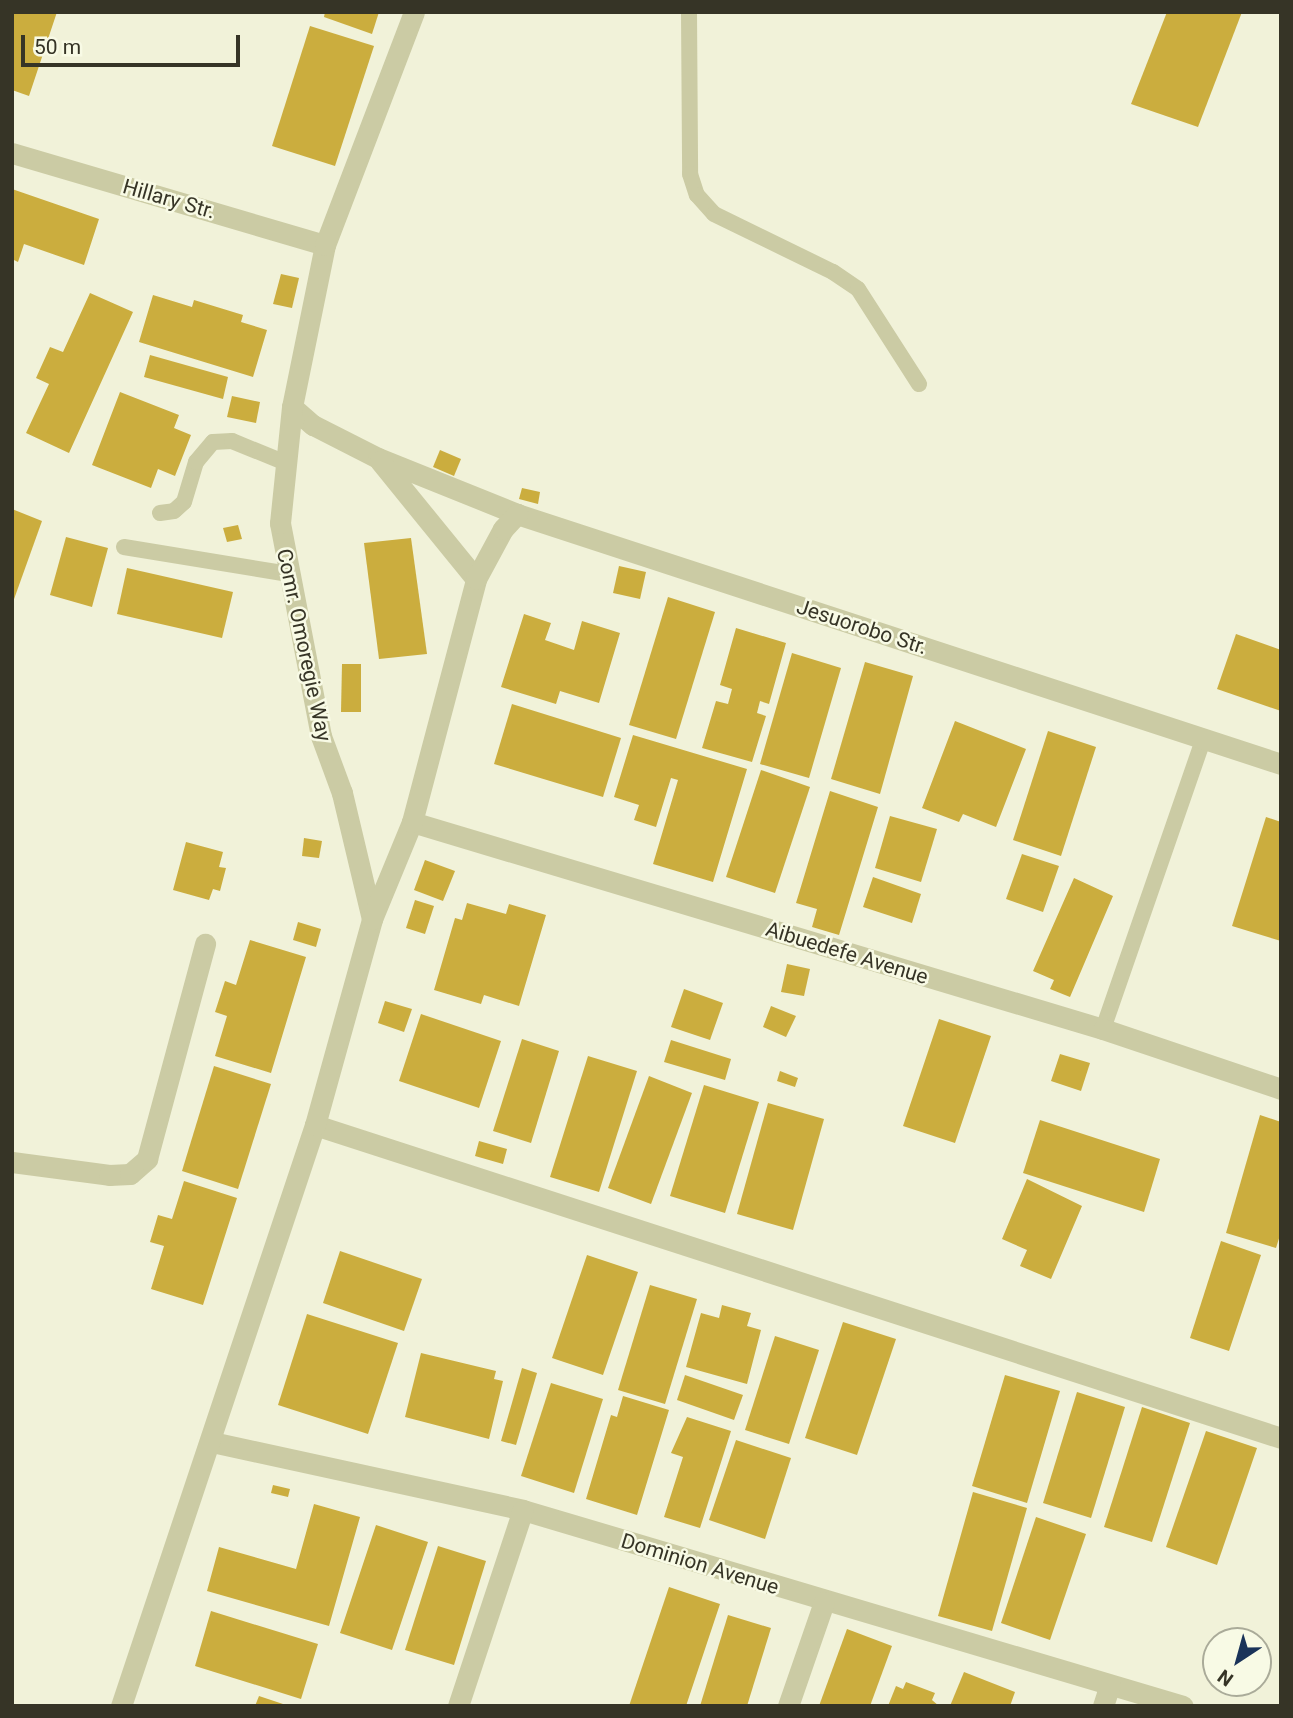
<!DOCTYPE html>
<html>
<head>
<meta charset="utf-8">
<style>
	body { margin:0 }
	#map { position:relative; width:1293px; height:1718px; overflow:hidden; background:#f1f2d9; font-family:Roboto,sans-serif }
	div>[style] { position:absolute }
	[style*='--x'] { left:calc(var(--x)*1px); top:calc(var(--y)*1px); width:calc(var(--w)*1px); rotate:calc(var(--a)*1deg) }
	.building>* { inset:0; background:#cbad3e }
	.lane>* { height:16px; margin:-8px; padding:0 8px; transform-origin:8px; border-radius:8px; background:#cbcba4 }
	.street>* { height:21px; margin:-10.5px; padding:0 10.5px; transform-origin:10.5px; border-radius:10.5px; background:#cbcba4 }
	span { translate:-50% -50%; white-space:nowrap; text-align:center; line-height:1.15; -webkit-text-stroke:5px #f8fae5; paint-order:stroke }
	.street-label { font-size:21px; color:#363426 }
	.frame { position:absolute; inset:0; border:14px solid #363426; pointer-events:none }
	.north { position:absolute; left:1202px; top:1627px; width:70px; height:70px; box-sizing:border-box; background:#f8fae5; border:2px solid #aaab99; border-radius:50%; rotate:216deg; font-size:19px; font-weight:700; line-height:28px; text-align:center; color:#363426 }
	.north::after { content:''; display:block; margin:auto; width:24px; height:32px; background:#1a3359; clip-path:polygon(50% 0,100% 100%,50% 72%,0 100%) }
	.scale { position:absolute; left:21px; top:35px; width:219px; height:32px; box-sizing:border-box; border:4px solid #363426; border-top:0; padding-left:9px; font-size:21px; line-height:24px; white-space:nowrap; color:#363426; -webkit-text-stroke:5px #f8fae5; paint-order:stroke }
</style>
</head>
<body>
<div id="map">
	<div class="building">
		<i style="clip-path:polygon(12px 12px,57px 12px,29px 96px,12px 90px)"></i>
		<i style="clip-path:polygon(325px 12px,379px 12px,372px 34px,324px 17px)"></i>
		<i style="clip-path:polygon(1167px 12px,1242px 12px,1198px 127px,1131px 104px)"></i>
		<i style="clip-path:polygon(310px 26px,374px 46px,335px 166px,272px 146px)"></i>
		<i style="clip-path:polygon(12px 189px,99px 219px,84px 265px,24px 244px,18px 262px,12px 259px)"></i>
		<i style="clip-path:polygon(281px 274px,299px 278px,292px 308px,273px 304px)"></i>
		<i style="clip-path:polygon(90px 293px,133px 312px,69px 453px,26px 433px,49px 384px,36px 378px,50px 347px,63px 352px)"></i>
		<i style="clip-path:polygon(153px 295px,192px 307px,194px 300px,243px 315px,241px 322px,267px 330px,253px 377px,139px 342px)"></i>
		<i style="clip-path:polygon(150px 355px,228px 377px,223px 399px,144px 377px)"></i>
		<i style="clip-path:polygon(120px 392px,179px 415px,174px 428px,191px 435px,175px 476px,158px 469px,151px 488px,92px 465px)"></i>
		<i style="clip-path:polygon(232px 396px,260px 402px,256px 423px,227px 417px)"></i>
		<i style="clip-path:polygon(440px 450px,461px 459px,454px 476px,433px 467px)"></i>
		<i style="clip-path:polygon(522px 488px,540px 492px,538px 504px,519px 499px)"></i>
		<i style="clip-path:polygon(12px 509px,42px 521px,13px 602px,12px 602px)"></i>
		<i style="clip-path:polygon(238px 525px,242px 539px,227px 542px,223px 528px)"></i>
		<i style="clip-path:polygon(66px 537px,108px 548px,92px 607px,50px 595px)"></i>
		<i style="clip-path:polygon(411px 538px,427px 654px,379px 659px,364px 543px)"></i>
		<i style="clip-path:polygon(619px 566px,646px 572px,640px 599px,613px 593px)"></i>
		<i style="clip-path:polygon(127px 568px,233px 592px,222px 638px,117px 614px)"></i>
		<i style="clip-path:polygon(668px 597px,715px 612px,676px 739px,629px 725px)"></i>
		<i style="clip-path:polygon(524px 614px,551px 623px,545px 640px,574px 650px,582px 621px,620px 633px,599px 703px,560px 691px,556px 704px,501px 687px)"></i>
		<i style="clip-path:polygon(736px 628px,786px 643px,769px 704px,760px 701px,757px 713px,766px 716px,752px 762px,702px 748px,716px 701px,728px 704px,732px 689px,720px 685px)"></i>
		<i style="clip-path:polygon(1236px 634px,1281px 650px,1281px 711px,1217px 689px)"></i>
		<i style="clip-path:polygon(792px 653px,841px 668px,809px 778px,760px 764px)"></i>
		<i style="clip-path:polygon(865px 662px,913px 676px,880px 794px,831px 779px)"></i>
		<i style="clip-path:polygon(342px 664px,361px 664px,361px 712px,341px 712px)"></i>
		<i style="clip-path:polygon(512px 704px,621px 738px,603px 797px,494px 764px)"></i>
		<i style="clip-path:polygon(955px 721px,1026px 749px,996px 827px,963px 814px,959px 822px,922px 808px)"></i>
		<i style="clip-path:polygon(1048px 731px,1096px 747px,1061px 856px,1013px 840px)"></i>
		<i style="clip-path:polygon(633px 735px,747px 769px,713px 882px,653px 864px,678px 780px,671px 778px,656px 827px,634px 820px,639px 805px,614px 797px)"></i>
		<i style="clip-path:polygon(761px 770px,810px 787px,775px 893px,726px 877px)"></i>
		<i style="clip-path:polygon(830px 791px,878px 807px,839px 935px,812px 927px,817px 909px,796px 903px)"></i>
		<i style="clip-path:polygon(890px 816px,937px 829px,921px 882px,875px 868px)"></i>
		<i style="clip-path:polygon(1266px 817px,1281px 822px,1281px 941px,1232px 926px)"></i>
		<i style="clip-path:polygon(304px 838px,322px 841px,319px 858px,302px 856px)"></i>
		<i style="clip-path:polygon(186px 842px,223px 852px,219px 867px,226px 868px,220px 891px,213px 889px,209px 900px,173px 890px)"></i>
		<i style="clip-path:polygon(1022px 854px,1059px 866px,1043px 912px,1006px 899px)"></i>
		<i style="clip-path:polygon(425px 860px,455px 871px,443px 901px,414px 890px)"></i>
		<i style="clip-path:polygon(873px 877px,921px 894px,912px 923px,863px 907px)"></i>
		<i style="clip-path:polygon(1074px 878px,1113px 896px,1070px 997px,1050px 989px,1054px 980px,1033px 971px)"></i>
		<i style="clip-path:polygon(415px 900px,434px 906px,425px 934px,406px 928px)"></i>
		<i style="clip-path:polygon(467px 903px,506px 914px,509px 904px,546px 915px,519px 1006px,484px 995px,481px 1004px,434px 990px,455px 918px,462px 920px)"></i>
		<i style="clip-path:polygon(298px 922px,321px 929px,316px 947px,293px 940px)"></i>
		<i style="clip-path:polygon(250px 940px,306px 957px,271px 1073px,215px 1056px,227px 1016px,215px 1012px,225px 981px,236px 985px)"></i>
		<i style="clip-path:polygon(787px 964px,810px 969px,804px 996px,781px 992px)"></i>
		<i style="clip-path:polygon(684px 989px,723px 1003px,710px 1040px,671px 1027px)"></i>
		<i style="clip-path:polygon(385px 1001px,412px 1009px,404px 1032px,378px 1023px)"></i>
		<i style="clip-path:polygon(771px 1006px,796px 1016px,786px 1037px,763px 1027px)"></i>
		<i style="clip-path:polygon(421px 1014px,501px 1041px,479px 1108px,399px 1081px)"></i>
		<i style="clip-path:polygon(939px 1019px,991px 1036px,955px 1143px,903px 1126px)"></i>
		<i style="clip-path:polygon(522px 1039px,559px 1051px,531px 1143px,493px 1131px)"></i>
		<i style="clip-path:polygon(671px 1040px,731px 1059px,725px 1080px,664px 1062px)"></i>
		<i style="clip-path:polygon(1060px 1054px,1090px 1063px,1081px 1091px,1051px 1081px)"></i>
		<i style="clip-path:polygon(588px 1056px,637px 1071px,599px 1192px,550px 1177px)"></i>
		<i style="clip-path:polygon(214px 1066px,271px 1084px,238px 1189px,182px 1171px)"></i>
		<i style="clip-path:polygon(780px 1071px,798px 1078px,795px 1087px,777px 1081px)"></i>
		<i style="clip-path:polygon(649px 1076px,692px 1093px,651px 1204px,608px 1188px)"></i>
		<i style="clip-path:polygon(704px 1085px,759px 1102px,725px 1213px,670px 1196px)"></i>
		<i style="clip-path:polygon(768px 1103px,824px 1119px,793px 1230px,737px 1214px)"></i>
		<i style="clip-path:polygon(1260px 1115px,1281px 1122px,1281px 1232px,1276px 1248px,1226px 1233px)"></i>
		<i style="clip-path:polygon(1040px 1120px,1160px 1159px,1144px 1212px,1023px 1173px)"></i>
		<i style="clip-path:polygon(479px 1141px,507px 1149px,503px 1164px,475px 1156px)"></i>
		<i style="clip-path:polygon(1027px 1179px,1082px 1206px,1051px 1279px,1020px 1266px,1027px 1250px,1002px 1239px)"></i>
		<i style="clip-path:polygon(184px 1181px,237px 1198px,203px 1305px,151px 1289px,164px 1246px,150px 1242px,158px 1215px,172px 1219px)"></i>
		<i style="clip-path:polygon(1221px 1241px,1261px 1255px,1229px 1351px,1190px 1338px)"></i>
		<i style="clip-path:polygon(340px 1251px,422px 1279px,404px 1331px,323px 1303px)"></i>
		<i style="clip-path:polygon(587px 1255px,638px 1272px,603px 1375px,552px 1358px)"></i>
		<i style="clip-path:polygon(650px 1285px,697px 1299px,665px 1404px,618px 1390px)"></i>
		<i style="clip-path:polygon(722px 1305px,751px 1313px,747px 1326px,761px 1330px,747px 1384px,686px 1367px,701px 1313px,719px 1318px)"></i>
		<i style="clip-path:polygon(307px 1314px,398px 1343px,368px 1434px,278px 1405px)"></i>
		<i style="clip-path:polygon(843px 1322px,896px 1339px,857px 1455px,805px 1438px)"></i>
		<i style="clip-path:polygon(775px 1336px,819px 1350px,789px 1444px,745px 1430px)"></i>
		<i style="clip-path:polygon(421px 1353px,496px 1371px,494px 1379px,503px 1381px,489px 1439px,405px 1417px)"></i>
		<i style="clip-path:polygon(522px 1368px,537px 1373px,516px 1445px,501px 1441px)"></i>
		<i style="clip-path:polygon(685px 1375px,743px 1395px,734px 1420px,677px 1400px)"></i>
		<i style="clip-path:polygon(1005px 1375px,1060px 1391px,1027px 1503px,972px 1486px)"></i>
		<i style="clip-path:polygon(551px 1383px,603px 1399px,574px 1493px,521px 1476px)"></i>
		<i style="clip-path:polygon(1077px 1392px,1125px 1407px,1091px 1518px,1043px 1503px)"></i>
		<i style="clip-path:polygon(623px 1396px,669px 1410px,637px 1515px,586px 1499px,611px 1415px,617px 1417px)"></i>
		<i style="clip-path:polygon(1142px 1407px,1190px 1423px,1152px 1542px,1104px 1527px)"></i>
		<i style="clip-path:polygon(687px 1417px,731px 1431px,700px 1528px,664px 1517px,683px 1457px,671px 1453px)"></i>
		<i style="clip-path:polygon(1206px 1431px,1257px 1448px,1217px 1565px,1166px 1547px)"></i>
		<i style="clip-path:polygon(736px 1440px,791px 1458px,765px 1539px,709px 1520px)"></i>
		<i style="clip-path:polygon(273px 1485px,290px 1489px,288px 1497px,271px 1493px)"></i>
		<i style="clip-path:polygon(973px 1492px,1027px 1508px,992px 1631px,938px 1616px)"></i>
		<i style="clip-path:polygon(314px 1504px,360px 1517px,329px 1626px,207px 1591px,219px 1547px,296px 1569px)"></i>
		<i style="clip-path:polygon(1036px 1517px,1086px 1534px,1050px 1640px,1001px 1623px)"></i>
		<i style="clip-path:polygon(376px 1525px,428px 1542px,392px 1650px,340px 1633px)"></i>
		<i style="clip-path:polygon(438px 1546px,486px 1561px,454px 1665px,405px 1650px)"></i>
		<i style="clip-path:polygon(669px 1587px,720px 1604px,686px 1706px,629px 1706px)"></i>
		<i style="clip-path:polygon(211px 1611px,318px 1644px,301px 1699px,195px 1666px)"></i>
		<i style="clip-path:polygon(728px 1615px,771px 1628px,747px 1706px,700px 1706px)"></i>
		<i style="clip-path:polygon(847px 1629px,892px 1646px,870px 1706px,819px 1706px)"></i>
		<i style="clip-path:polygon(964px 1672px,1015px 1692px,1010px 1706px,950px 1706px)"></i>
		<i style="clip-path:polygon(906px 1682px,935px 1693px,932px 1700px,939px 1706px,888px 1706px,896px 1686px,903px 1689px)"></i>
		<i style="clip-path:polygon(259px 1696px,286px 1705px,286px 1706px,255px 1706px)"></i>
	</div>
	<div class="lane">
		<i style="--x:689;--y:12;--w:162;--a:89.6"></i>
		<i style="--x:690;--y:174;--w:22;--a:72"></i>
		<i style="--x:697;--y:195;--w:25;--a:48"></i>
		<i style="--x:714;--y:214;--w:132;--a:26"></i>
		<i style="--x:833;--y:272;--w:30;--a:34"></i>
		<i style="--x:858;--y:289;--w:113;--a:57.3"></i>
		<i style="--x:160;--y:513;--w:14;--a:-8"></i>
		<i style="--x:174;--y:511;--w:13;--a:-42"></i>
		<i style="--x:184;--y:502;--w:42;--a:-73.3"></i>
		<i style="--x:196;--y:462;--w:26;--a:-50"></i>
		<i style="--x:213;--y:442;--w:19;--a:-3"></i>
		<i style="--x:232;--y:441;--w:58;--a:22.2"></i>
		<i style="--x:124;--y:547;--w:167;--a:9.3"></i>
		<i style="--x:1103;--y:1029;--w:306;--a:-70.9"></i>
	</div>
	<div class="street">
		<i style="--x:12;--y:153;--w:326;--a:16.4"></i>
		<i style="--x:292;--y:407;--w:28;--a:41"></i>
		<i style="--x:313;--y:425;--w:73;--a:26.9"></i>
		<i style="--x:378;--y:458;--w:150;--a:21.9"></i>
		<i style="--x:517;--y:514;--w:804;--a:18.12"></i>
		<i style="--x:380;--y:461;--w:152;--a:50.9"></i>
		<i style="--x:412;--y:822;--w:721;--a:16.68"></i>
		<i style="--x:1103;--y:1029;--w:188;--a:18.6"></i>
		<i style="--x:372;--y:919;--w:130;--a:-103.4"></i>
		<i style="--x:342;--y:793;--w:61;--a:-110.2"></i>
		<i style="--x:321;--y:736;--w:217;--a:-100.9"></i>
		<i style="--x:280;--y:523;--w:117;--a:-84.1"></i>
		<i style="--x:292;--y:407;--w:165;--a:-78.5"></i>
		<i style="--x:325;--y:245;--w:249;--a:-69.1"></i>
		<i style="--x:315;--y:1125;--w:1015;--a:17.95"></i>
		<i style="--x:12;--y:1162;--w:98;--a:7.6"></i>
		<i style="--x:109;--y:1175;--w:21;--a:-3"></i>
		<i style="--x:130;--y:1174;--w:23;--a:-41"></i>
		<i style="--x:147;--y:1159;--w:223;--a:-74.9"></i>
		<i style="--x:212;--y:1442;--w:318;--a:12.3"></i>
		<i style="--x:523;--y:1510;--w:688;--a:16.54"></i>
		<i style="--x:121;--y:1706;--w:613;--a:-71.54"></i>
		<i style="--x:315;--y:1125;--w:214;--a:-74.5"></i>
		<i style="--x:372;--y:919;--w:105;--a:-67.6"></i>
		<i style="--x:412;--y:822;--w:251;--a:-75.2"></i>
		<i style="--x:476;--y:579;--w:57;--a:-61.6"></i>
		<i style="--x:503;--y:529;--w:21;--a:-47"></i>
		<i style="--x:458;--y:1706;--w:206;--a:-71.7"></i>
		<i style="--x:788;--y:1706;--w:110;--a:-70.9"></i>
		<i style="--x:1103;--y:1706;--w:22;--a:-72"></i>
	</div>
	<div class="street-label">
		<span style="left:169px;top:199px;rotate:16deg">Hillary Str.</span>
		<span style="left:862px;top:627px;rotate:18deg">Jesuorobo Str.</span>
		<span style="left:304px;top:645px;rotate:78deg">Comr. Omoregie Way</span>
		<span style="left:847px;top:953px;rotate:17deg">Aibuedefe Avenue</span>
		<span style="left:700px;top:1564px;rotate:17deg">Dominion Avenue</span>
	</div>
	<div class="frame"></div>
	<div class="north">N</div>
	<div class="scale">50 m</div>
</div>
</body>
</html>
